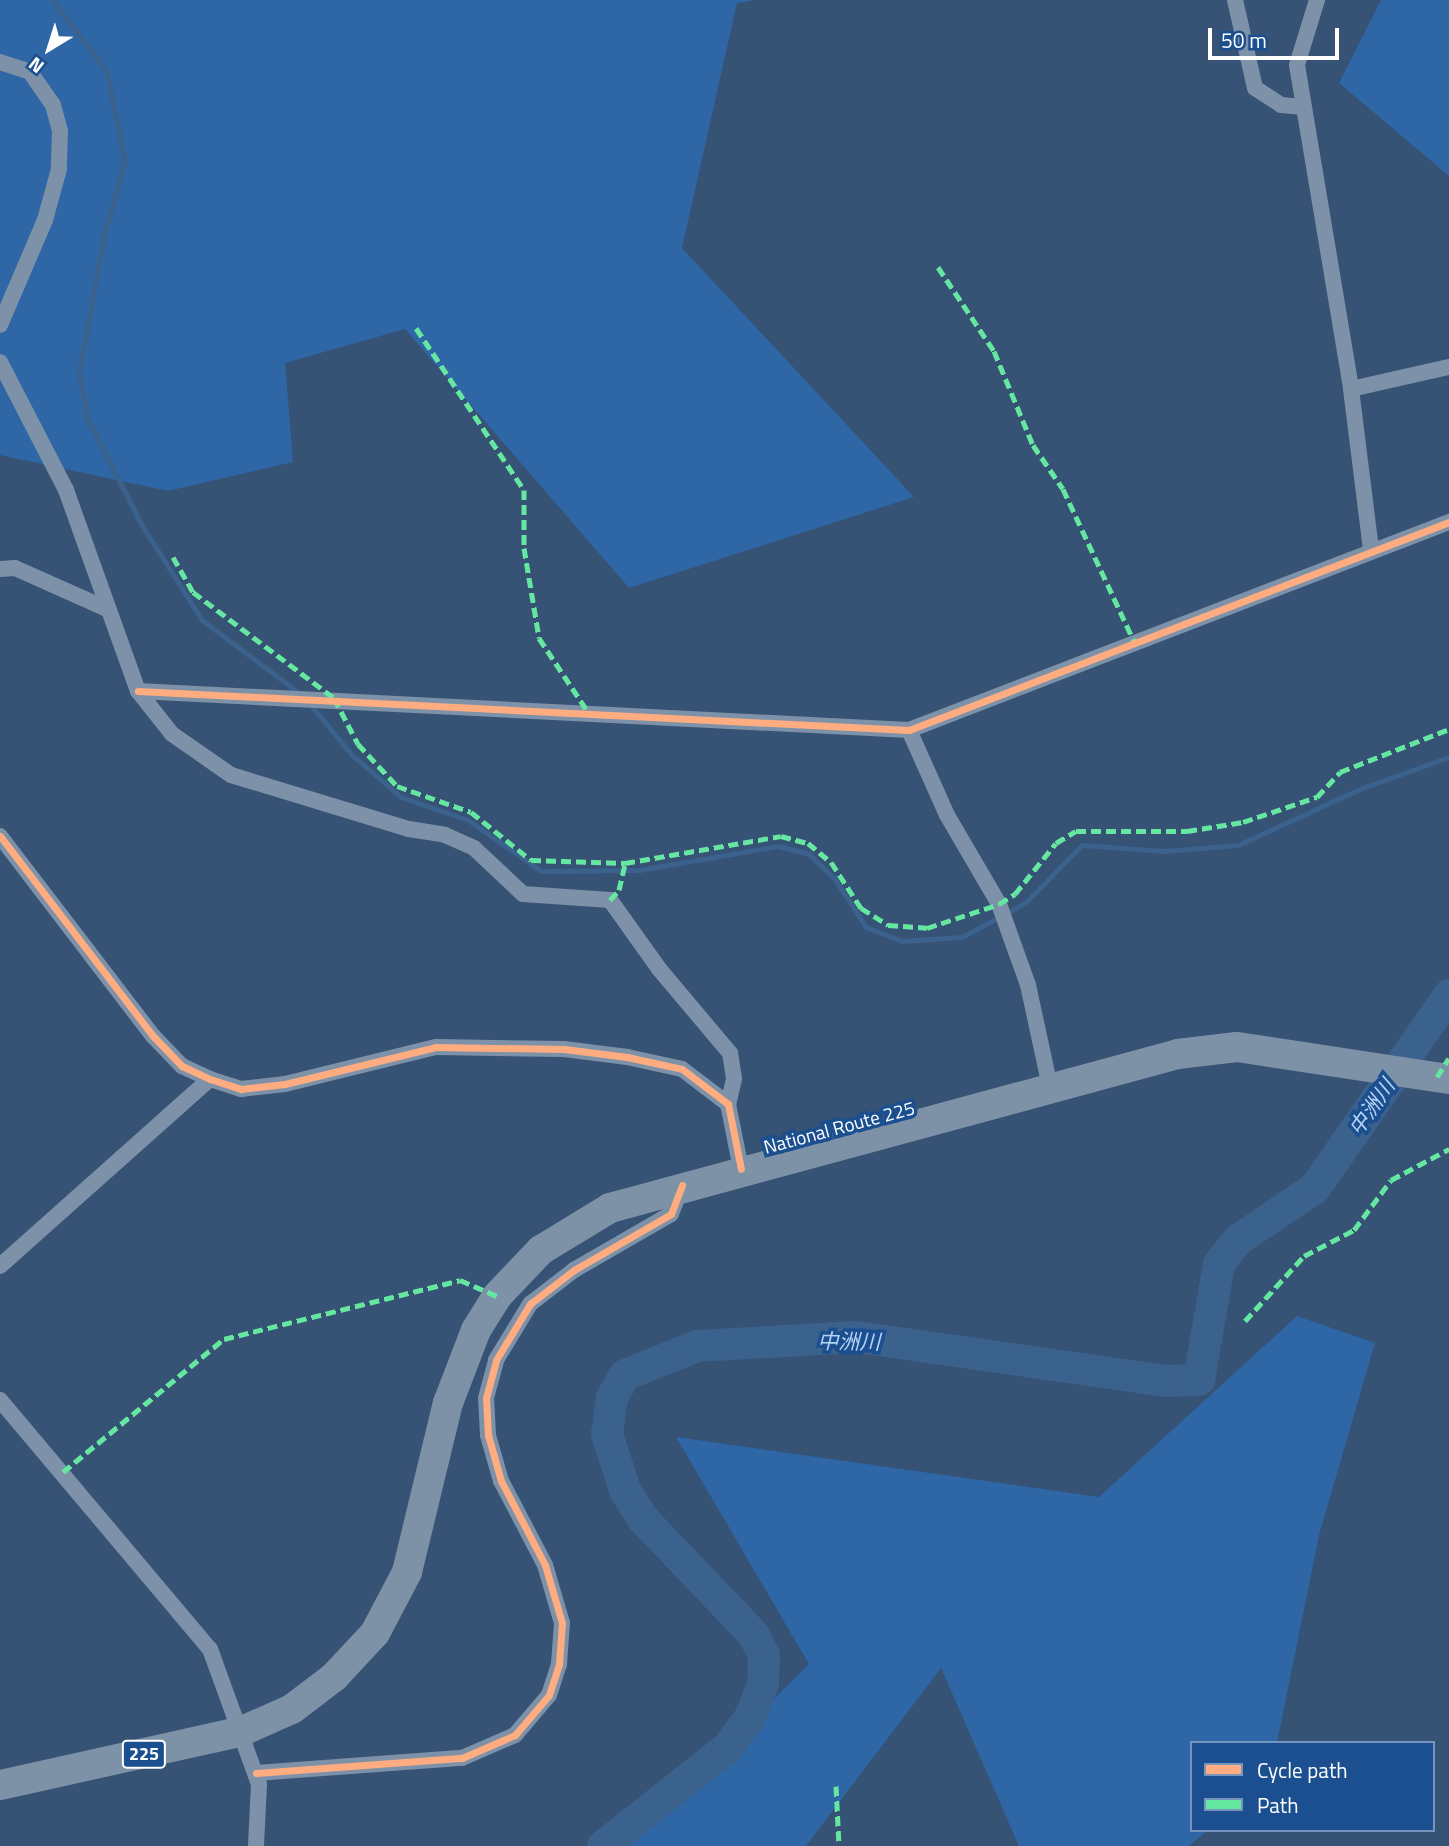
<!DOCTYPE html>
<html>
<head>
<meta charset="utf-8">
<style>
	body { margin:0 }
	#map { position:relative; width:1449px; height:1846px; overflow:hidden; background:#365274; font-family:"Titillium Web","Noto Sans JP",sans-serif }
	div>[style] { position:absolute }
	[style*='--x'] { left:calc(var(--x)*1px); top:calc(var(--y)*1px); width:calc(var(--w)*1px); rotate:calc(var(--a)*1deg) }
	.green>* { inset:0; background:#2f66a5 }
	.stream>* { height:5px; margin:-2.5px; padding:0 2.5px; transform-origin:2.5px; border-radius:2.5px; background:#3b618d }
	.river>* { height:32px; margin:-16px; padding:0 16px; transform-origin:16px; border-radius:16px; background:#3b618d }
	.street>* { height:16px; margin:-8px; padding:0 8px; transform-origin:8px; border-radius:8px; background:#7d92a8 }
	.highway>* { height:30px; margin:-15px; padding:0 15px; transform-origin:15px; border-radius:15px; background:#7e92a7 }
	.quiet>* { height:5px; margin-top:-2.5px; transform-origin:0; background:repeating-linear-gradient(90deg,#66e7a1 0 10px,transparent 0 15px) }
	.cycleway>* { height:7px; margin:-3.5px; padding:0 3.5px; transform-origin:3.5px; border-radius:3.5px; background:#ffac80 }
	span { translate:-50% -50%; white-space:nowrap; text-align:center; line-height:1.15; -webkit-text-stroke:7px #1b4f8f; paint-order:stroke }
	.shield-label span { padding:2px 5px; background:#1b4f8f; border:2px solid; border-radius:5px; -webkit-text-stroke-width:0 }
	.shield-label { font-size:18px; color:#fff; font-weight:700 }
	.street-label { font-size:19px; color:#fff }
	.water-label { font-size:21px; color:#b5d3f5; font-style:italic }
	.legend { position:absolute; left:1190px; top:1741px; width:245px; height:91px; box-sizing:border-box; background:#1b4f8f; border:2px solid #7695bc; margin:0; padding:9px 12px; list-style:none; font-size:21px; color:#fff }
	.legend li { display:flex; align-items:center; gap:14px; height:35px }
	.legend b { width:35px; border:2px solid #7695bc }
	.north { position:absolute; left:14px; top:14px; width:70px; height:70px; -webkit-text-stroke:5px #1b4f8f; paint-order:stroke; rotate:218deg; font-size:19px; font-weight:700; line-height:28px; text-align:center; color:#fff }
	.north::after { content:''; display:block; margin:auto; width:24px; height:32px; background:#fff; clip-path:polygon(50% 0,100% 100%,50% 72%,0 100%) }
	.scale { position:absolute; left:1208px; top:28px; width:131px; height:32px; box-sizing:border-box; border:4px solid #fff; border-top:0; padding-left:9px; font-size:21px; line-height:24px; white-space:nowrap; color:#fff; -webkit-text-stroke:5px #1b4f8f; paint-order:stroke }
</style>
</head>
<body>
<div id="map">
	<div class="green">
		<i style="clip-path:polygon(0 0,756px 0,737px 3px,682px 248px,914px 497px,629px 588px,405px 329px,285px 363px,293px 462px,168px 491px,0 455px)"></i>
		<i style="clip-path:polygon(1381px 0,1449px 0,1449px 176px,1339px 83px)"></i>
		<i style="clip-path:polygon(1297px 1316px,1375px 1343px,1319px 1535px,1277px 1743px,1192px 1743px,1192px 1830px,1208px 1830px,1189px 1846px,1019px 1846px,941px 1668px,806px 1846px,627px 1846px,809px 1664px,676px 1437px,1099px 1497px)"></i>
	</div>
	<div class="stream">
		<i style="--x:52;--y:0;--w:88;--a:52.4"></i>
		<i style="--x:106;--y:70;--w:93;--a:78.2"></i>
		<i style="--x:125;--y:161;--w:77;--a:105.8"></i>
		<i style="--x:104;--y:235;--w:140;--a:100.3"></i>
		<i style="--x:79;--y:373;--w:45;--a:79.7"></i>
		<i style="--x:87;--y:417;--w:120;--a:63.2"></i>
		<i style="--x:141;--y:524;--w:114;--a:57.6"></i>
		<i style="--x:202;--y:620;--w:125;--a:36.9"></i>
		<i style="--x:308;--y:702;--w:69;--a:50.3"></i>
		<i style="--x:352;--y:755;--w:65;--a:40.6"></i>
		<i style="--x:401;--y:797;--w:71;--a:18.9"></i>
		<i style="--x:468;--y:820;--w:89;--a:34.9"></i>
		<i style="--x:541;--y:871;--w:98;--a:-0.6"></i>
		<i style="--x:639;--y:870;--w:141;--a:-9.8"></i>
		<i style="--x:778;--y:846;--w:32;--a:14"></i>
		<i style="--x:809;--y:854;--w:35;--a:44"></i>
		<i style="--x:834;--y:878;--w:59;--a:56.9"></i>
		<i style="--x:866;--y:927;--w:40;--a:21"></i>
		<i style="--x:903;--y:941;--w:59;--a:-3.9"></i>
		<i style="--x:962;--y:937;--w:72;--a:-28.4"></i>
		<i style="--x:1025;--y:903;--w:81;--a:-45.5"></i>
		<i style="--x:1082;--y:845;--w:82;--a:4.2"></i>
		<i style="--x:1164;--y:851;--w:74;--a:-4.6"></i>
		<i style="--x:1238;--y:845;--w:136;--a:-24.7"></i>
		<i style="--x:1362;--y:788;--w:92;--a:-19.6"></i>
	</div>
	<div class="river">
		<i style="--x:603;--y:1846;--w:158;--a:-38.3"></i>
		<i style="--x:727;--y:1748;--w:38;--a:-53"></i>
		<i style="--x:750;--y:1718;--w:36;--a:-69"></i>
		<i style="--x:763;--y:1684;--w:29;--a:-88"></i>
		<i style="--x:764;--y:1655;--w:22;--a:-117"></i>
		<i style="--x:754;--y:1635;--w:161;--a:-133.7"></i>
		<i style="--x:643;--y:1519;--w:34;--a:-122"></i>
		<i style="--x:625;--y:1490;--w:59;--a:-107.8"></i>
		<i style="--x:607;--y:1434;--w:37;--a:-82"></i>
		<i style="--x:612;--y:1397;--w:26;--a:-59"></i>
		<i style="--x:625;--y:1375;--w:78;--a:-21.9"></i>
		<i style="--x:697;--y:1346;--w:160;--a:-3.2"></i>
		<i style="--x:857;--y:1337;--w:313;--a:8.1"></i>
		<i style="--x:1167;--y:1381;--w:32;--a:-2"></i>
		<i style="--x:1199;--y:1380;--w:118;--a:-80.2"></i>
		<i style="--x:1219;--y:1264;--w:31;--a:-52"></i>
		<i style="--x:1238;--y:1240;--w:93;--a:-34"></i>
		<i style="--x:1315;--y:1188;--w:235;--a:-55.2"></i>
	</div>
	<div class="street">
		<i style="--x:1235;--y:0;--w:90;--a:77.2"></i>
		<i style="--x:1255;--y:88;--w:31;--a:33"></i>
		<i style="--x:1281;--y:105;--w:22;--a:5"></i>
		<i style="--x:1317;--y:0;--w:68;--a:107.1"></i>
		<i style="--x:1297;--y:65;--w:328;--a:80.5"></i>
		<i style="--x:1351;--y:389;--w:162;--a:82.9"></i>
		<i style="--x:0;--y:62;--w:32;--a:18"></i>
		<i style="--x:30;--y:72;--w:40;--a:55.1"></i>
		<i style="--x:53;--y:105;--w:28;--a:75"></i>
		<i style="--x:60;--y:132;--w:37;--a:92"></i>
		<i style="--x:59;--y:169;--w:53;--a:105.4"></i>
		<i style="--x:45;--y:220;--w:114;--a:113.2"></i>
		<i style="--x:0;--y:362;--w:144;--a:62.7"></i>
		<i style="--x:66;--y:490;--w:214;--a:70.3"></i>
		<i style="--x:138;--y:691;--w:55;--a:51.7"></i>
		<i style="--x:172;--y:734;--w:72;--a:34.8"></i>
		<i style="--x:231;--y:775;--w:186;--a:16.9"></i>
		<i style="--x:409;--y:829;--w:36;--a:9"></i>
		<i style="--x:445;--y:835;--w:32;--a:24"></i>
		<i style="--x:474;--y:848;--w:67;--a:43.2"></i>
		<i style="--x:523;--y:894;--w:87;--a:3.9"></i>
		<i style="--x:610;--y:900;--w:86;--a:54.5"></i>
		<i style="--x:660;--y:970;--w:109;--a:49.9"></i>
		<i style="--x:730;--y:1053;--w:26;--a:81"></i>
		<i style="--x:734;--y:1079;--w:26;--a:103"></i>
		<i style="--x:1351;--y:389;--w:100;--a:-12.7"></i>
		<i style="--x:0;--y:569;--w:15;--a:-4"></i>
		<i style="--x:15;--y:568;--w:98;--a:24"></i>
		<i style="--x:138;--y:691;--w:772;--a:2.9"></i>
		<i style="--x:909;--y:730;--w:579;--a:-21.07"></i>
		<i style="--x:909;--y:730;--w:93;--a:65.9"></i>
		<i style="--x:947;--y:815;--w:103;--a:59.7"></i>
		<i style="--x:999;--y:904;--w:86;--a:70.3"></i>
		<i style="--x:1028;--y:985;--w:104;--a:77.8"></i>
		<i style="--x:0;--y:836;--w:252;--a:52.6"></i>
		<i style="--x:153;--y:1036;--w:42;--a:46"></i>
		<i style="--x:182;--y:1066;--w:31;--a:25"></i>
		<i style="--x:210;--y:1079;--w:33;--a:18"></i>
		<i style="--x:241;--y:1089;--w:44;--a:-6.5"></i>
		<i style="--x:285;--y:1084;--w:155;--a:-13.8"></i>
		<i style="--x:436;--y:1047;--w:128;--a:0.9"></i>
		<i style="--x:564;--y:1049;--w:64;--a:7.2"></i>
		<i style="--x:627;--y:1057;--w:56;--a:12.3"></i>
		<i style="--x:682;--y:1069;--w:58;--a:37.3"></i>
		<i style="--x:728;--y:1104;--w:66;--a:78.7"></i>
		<i style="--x:0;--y:1266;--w:281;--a:-41.7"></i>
		<i style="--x:0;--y:1400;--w:326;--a:49.9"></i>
		<i style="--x:210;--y:1649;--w:144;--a:70.1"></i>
		<i style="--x:259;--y:1784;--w:62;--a:92.8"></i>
		<i style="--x:256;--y:1773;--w:207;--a:-4.2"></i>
		<i style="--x:462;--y:1758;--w:58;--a:-23.5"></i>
		<i style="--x:515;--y:1735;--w:52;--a:-49.6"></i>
		<i style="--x:549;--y:1695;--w:33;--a:-72"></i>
		<i style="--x:559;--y:1664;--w:41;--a:-85.8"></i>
		<i style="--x:562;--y:1623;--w:60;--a:-106.3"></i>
		<i style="--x:545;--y:1565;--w:95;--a:-117.6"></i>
		<i style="--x:501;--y:1481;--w:48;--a:-105.8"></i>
		<i style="--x:488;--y:1435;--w:37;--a:-93"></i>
		<i style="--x:486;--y:1398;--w:39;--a:-75"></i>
		<i style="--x:496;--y:1360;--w:66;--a:-58.7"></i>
		<i style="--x:530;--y:1304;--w:56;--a:-37.7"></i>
		<i style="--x:574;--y:1270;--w:112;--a:-30"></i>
		<i style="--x:671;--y:1214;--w:31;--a:-69"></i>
	</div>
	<div class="highway">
		<i style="--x:0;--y:1785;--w:246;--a:-12.5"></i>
		<i style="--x:240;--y:1732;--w:57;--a:-23.9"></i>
		<i style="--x:292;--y:1709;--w:53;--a:-37.3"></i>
		<i style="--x:334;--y:1677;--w:60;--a:-47"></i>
		<i style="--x:375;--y:1633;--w:69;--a:-62.3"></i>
		<i style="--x:407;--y:1572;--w:174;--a:-76.4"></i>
		<i style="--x:448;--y:1403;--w:78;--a:-69"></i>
		<i style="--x:476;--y:1330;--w:40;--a:-58"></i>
		<i style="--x:497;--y:1296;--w:64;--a:-46.3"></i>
		<i style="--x:541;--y:1250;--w:81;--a:-31.3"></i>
		<i style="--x:610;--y:1208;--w:589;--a:-15.17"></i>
		<i style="--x:1178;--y:1054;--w:59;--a:-6.8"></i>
		<i style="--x:1237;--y:1047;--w:214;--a:8.6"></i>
	</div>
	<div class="quiet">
		<i style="--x:938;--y:267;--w:101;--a:56.3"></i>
		<i style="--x:994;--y:351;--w:102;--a:67.5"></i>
		<i style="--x:1033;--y:445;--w:53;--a:55.7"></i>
		<i style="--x:1063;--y:489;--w:168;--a:65"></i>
		<i style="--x:416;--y:328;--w:195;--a:56.3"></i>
		<i style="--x:524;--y:490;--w:58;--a:90"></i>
		<i style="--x:524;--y:548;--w:91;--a:80.5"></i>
		<i style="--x:539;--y:638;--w:89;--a:56.5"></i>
		<i style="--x:173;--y:557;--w:40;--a:60.3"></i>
		<i style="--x:193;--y:592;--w:176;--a:36.9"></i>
		<i style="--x:334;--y:698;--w:52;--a:62.4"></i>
		<i style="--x:358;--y:744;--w:57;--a:47.1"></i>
		<i style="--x:397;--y:786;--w:78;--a:19.4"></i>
		<i style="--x:471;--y:812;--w:77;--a:38.7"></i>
		<i style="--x:531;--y:860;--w:94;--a:1.8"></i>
		<i style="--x:625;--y:863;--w:158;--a:-9.8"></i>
		<i style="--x:781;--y:836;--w:28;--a:15"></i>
		<i style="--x:808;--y:843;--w:30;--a:40"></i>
		<i style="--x:831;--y:862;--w:55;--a:56.9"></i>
		<i style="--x:861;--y:908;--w:32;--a:32"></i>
		<i style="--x:888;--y:925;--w:39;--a:4"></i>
		<i style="--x:927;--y:928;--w:76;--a:-18.4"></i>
		<i style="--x:999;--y:904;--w:19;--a:-32"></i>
		<i style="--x:1015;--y:894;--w:65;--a:-51.2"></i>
		<i style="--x:1056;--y:843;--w:23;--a:-31"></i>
		<i style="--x:1076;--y:831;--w:111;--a:0"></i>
		<i style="--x:1187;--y:831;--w:57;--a:-9.1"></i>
		<i style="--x:1243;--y:822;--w:78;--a:-18.7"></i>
		<i style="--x:1317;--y:797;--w:34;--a:-47"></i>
		<i style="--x:1340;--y:772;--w:117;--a:-21.5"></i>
		<i style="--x:610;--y:900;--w:13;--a:-48"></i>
		<i style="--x:619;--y:890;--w:28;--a:-77"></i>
		<i style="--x:1437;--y:1077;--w:22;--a:-58"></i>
		<i style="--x:1245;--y:1321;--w:88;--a:-47.8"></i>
		<i style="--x:1304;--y:1256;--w:56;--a:-27.5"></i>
		<i style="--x:1354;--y:1230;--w:62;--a:-53.5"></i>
		<i style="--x:1391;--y:1180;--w:66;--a:-28.1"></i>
		<i style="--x:63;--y:1472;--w:209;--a:-39.6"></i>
		<i style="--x:224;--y:1339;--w:243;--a:-14"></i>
		<i style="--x:460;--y:1280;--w:40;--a:23.4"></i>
		<i style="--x:836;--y:1786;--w:60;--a:87.1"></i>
	</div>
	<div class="cycleway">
		<i style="--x:138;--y:691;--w:772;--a:2.9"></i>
		<i style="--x:909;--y:730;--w:579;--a:-21.07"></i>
		<i style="--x:0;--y:836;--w:252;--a:52.6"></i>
		<i style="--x:153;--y:1036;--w:42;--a:46"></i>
		<i style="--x:182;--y:1066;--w:31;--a:25"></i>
		<i style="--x:210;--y:1079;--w:33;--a:18"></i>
		<i style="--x:241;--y:1089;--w:44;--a:-6.5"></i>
		<i style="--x:285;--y:1084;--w:155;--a:-13.8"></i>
		<i style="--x:436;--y:1047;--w:128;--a:0.9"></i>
		<i style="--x:564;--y:1049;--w:64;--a:7.2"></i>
		<i style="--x:627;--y:1057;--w:56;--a:12.3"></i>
		<i style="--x:682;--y:1069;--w:58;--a:37.3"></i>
		<i style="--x:728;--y:1104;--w:66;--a:78.7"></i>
		<i style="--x:256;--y:1773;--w:207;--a:-4.2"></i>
		<i style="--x:462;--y:1758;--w:58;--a:-23.5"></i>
		<i style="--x:515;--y:1735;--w:52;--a:-49.6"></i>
		<i style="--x:549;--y:1695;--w:33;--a:-72"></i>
		<i style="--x:559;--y:1664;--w:41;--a:-85.8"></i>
		<i style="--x:562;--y:1623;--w:60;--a:-106.3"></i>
		<i style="--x:545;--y:1565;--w:95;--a:-117.6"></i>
		<i style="--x:501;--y:1481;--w:48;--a:-105.8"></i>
		<i style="--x:488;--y:1435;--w:37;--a:-93"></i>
		<i style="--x:486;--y:1398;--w:39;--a:-75"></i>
		<i style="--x:496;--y:1360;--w:66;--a:-58.7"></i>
		<i style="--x:530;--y:1304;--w:56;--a:-37.7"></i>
		<i style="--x:574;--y:1270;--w:112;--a:-30"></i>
		<i style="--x:671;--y:1214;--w:31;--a:-69"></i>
	</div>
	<div class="shield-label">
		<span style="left:144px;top:1754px">225</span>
	</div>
	<div class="street-label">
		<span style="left:839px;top:1127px;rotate:-15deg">National Route 225</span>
	</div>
	<div class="water-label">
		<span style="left:1371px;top:1107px;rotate:-55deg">中洲川</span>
		<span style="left:849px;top:1341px;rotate:1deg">中洲川</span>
	</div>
	<ul class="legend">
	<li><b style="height:9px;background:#ffac80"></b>Cycle path</li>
	<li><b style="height:9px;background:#66e7a1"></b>Path</li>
	</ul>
	<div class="north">N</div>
	<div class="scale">50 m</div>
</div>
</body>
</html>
